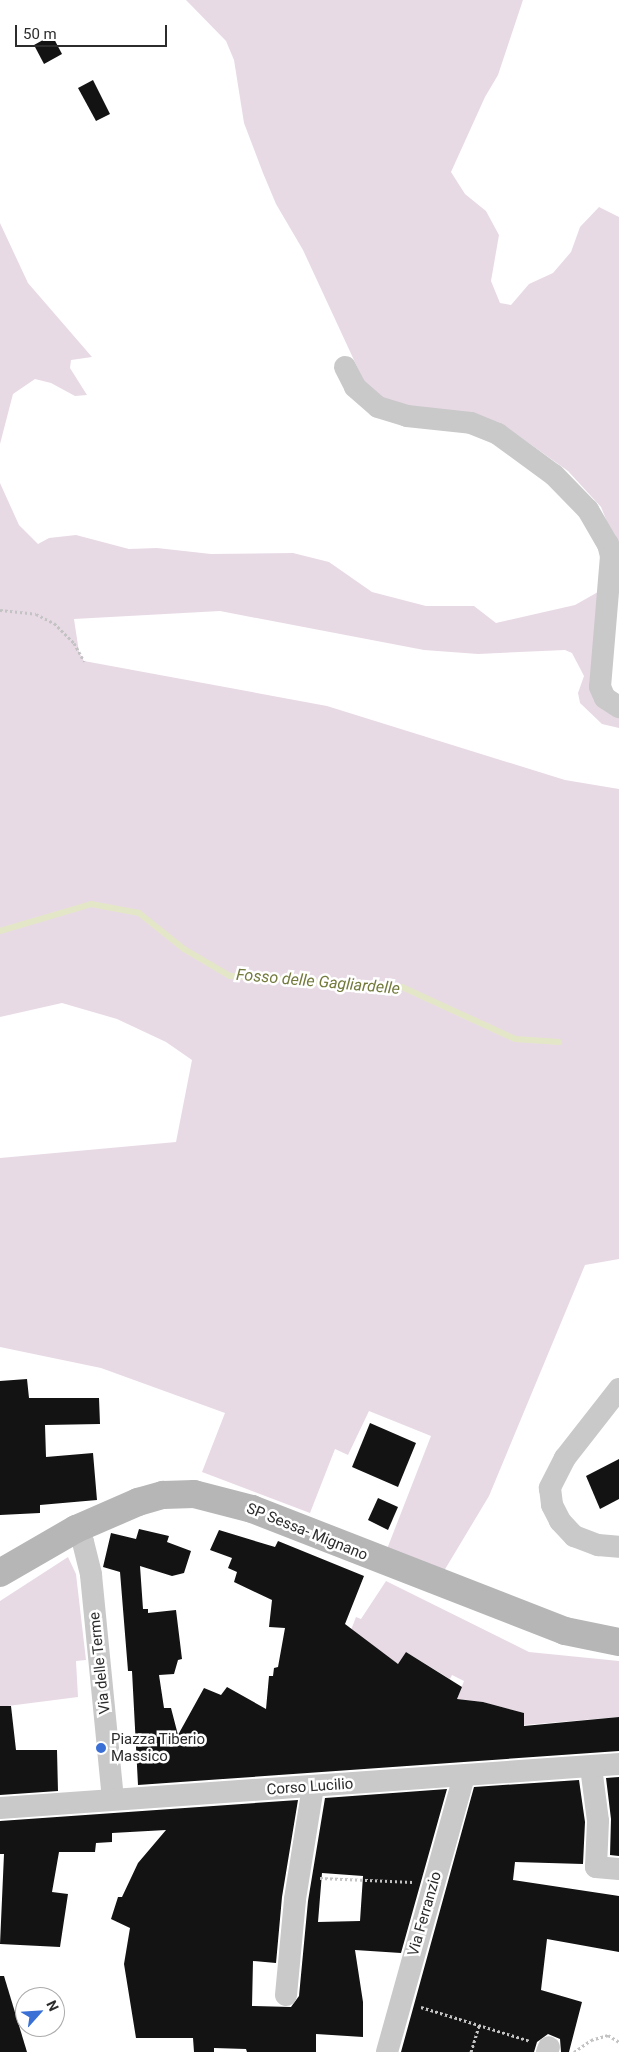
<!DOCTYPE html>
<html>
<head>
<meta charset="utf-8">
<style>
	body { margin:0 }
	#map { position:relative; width:619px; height:2052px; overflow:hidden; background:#fff; font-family:Roboto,sans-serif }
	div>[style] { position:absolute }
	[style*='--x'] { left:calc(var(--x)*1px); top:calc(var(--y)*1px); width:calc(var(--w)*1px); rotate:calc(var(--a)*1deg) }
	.green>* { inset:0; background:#e8dae5 }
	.stream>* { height:6px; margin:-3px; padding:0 3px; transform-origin:3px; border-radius:3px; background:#e3e7c7 }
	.building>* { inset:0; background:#131313 }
	.path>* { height:3px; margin-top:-1.5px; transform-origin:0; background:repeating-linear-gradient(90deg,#c3c3c3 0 2.5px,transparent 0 5px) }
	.street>* { height:22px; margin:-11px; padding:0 11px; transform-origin:11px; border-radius:11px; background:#c9c9c9 }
	.secondary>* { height:28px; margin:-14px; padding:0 14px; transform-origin:14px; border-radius:14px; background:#b6b6b6 }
	.dots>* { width:14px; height:14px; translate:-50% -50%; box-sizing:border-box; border:2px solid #fff; border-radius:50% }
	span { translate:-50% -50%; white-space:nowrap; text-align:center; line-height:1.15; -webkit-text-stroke:5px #fff; paint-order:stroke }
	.street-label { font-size:15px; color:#2c2c2c }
	.poi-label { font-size:15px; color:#2c2c2c }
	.left { translate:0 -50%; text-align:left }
	.water-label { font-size:16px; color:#737a3c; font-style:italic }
	.north { position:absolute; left:15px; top:1987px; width:50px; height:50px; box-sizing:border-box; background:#fff; border:1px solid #ababab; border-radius:50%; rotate:64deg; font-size:14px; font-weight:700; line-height:20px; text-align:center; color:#2c2c2c }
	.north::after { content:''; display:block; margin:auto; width:18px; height:22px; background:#3a6fd6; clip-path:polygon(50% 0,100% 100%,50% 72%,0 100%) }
	.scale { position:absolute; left:15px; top:25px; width:152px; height:22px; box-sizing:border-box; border:2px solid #2c2c2c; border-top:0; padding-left:6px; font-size:15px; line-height:18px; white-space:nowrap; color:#2c2c2c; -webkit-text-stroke:4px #fff; paint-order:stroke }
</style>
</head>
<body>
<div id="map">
	<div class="green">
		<i style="clip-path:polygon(186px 0,523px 0,498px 75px,485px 97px,451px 172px,465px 194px,486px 211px,499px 235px,491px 281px,500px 303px,511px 305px,529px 284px,553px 273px,571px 252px,580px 227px,599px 207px,619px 217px,619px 565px,614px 539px,601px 507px,568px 471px,516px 434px,388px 401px,366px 386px,303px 250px,276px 204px,263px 173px,244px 123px,234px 60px,226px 41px)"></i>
		<i style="clip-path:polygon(0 223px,28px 283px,92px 357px,71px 360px,70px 368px,87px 395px,75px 396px,51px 383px,35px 379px,13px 394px,0 444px)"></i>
		<i style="clip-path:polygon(0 483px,19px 525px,38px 544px,49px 538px,76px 535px,129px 549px,157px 548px,211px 554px,293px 553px,329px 562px,372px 592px,426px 606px,474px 606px,496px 623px,575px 605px,598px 592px,596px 634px,619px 717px,619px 728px,602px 724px,580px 703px,578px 693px,584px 676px,572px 653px,565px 650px,478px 654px,424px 650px,220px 611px,74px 619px,79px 652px,84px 661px,327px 706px,565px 780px,619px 789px,619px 1259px,585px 1265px,489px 1496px,444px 1571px,387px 1549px,431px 1436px,369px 1411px,348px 1455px,335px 1449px,310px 1513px,202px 1472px,225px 1413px,101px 1368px,0 1347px,0 1158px,176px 1142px,192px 1060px,166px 1042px,117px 1019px,62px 1003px,0 1017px)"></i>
		<i style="clip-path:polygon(68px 1557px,76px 1574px,86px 1660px,76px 1661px,78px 1697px,0 1707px,0 1601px)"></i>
		<i style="clip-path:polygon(386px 1581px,529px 1652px,619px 1661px,619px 1717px,524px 1725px,524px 1713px,483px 1702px,457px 1699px,464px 1681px,452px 1675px,450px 1679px,406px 1652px,398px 1664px,351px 1630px,356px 1617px,361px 1619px)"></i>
	</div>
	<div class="stream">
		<i style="--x:0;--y:931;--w:95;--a:-16.5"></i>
		<i style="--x:91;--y:904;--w:49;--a:10.6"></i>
		<i style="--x:139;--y:913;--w:58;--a:38.7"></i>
		<i style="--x:184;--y:949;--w:53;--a:30.4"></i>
		<i style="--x:230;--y:976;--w:172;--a:3.7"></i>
		<i style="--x:402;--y:987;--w:124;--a:24.7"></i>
		<i style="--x:515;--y:1039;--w:44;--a:3.9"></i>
	</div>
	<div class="building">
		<i style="clip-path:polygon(52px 35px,62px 54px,44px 64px,34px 45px)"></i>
		<i style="clip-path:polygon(93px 80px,110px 114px,96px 121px,78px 88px)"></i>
		<i style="clip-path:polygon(27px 1379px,29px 1398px,99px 1398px,100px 1424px,45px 1425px,46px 1457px,93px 1453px,97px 1500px,40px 1505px,40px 1513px,0 1515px,0 1381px)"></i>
		<i style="clip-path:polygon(370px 1423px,416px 1443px,398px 1487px,352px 1467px)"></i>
		<i style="clip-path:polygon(619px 1459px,619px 1499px,600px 1509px,586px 1476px)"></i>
		<i style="clip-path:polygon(378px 1498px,398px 1507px,388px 1530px,368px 1520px)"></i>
		<i style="clip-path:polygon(139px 1529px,169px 1536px,167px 1542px,191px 1551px,184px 1573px,172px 1576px,140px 1566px,143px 1609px,148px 1609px,148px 1613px,176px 1610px,182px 1659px,178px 1660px,174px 1674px,159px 1675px,164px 1708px,171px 1708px,178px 1735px,204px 1688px,221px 1695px,227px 1687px,266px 1709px,269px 1676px,273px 1676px,274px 1668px,278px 1667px,285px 1628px,269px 1627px,272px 1600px,234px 1582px,237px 1572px,228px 1568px,232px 1558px,210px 1550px,219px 1530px,275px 1547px,278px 1541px,364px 1576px,345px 1624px,398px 1664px,406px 1652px,462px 1687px,457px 1699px,483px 1702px,524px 1713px,524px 1726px,619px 1717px,619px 1751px,138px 1785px,132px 1671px,128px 1671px,120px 1572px,103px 1567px,111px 1533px,136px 1539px)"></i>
		<i style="clip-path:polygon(0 1706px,11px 1706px,16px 1750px,57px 1750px,58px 1791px,0 1795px)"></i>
		<i style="clip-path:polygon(619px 1777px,619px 1856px,610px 1855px,611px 1819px,606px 1778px)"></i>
		<i style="clip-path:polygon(579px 1780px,585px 1822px,583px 1864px,515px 1862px,513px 1880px,619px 1896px,619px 1952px,547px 1939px,541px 1990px,582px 2002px,569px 2052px,561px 2052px,560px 2039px,548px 2034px,537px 2042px,534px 2052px,401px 2052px,474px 1787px)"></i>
		<i style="clip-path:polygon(evenodd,447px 1789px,401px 1953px,355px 1950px,363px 2002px,363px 2037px,316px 2034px,316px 2052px,247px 2052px,246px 2049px,214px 2048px,214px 2052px,194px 2052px,193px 2038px,136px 2038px,124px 1964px,130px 1928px,111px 1919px,118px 1897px,122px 1897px,138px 1863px,166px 1830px,112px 1833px,112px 1842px,96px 1843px,95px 1852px,59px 1852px,52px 1892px,68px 1894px,60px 1947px,0 1944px,4px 1854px,0 1854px,0 1821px,298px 1800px,282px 1897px,276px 1963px,253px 1961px,252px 2006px,291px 2007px,299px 1996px,308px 1901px,325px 1798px,447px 1789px,322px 1873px,363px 1876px,360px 1921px,318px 1922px,322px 1873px)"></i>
		<i style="clip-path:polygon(0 1976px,4px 1976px,27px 2052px,0 2052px)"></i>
	</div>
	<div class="path">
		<i style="--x:0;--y:610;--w:36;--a:6"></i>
		<i style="--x:36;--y:614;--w:20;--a:27"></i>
		<i style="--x:54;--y:623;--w:28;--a:45"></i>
		<i style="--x:74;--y:643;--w:21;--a:61"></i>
		<i style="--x:320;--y:1878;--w:93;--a:2.5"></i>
		<i style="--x:421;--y:2007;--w:114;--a:17.3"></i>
		<i style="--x:471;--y:2052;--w:28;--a:-73"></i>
		<i style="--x:574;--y:2052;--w:21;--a:-35"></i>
		<i style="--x:591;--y:2040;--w:18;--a:-16"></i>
		<i style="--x:608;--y:2035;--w:13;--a:32"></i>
	</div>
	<div class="street">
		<i style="--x:345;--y:367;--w:22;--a:63"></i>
		<i style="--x:355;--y:387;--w:30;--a:41"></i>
		<i style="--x:378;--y:407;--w:30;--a:17"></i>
		<i style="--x:407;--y:416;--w:64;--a:6.2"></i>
		<i style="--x:471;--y:423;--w:29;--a:22"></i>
		<i style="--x:498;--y:434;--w:69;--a:36.2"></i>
		<i style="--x:554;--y:475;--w:49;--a:45.8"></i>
		<i style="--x:588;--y:510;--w:39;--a:60"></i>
		<i style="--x:608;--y:544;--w:12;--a:76"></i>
		<i style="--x:611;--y:556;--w:131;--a:94.8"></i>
		<i style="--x:600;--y:687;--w:12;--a:66"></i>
		<i style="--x:605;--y:698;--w:17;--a:33"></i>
		<i style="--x:619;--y:1389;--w:88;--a:128"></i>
		<i style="--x:565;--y:1458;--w:34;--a:117"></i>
		<i style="--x:550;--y:1488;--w:17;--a:83"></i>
		<i style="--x:552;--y:1505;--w:18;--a:63"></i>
		<i style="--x:560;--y:1521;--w:21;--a:47"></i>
		<i style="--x:574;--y:1536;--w:26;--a:21"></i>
		<i style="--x:598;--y:1545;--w:21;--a:5"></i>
		<i style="--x:76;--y:1529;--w:15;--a:62"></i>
		<i style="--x:83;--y:1542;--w:34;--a:76"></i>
		<i style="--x:91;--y:1575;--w:225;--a:84.4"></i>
		<i style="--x:591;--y:1767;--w:54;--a:82.6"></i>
		<i style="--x:598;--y:1821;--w:46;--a:92.5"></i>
		<i style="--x:596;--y:1867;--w:23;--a:5"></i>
		<i style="--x:0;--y:1808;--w:621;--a:-4.07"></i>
		<i style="--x:286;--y:1995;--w:96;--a:-84.6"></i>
		<i style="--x:295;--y:1899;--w:113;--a:-80.9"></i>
		<i style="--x:387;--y:2052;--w:287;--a:-74.4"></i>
		<i style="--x:547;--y:2052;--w:5;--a:-68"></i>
	</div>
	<div class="secondary">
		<i style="--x:0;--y:1573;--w:88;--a:-30.1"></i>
		<i style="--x:76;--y:1529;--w:68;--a:-23.5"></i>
		<i style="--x:138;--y:1502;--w:26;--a:-16"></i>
		<i style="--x:163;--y:1495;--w:31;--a:-2"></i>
		<i style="--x:194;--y:1494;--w:60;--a:14.5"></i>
		<i style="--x:252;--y:1509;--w:336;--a:21.3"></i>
		<i style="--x:565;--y:1631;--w:55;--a:11.5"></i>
	</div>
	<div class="dots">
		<i style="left:101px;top:1748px;background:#3a6fd6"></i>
	</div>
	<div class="street-label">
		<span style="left:307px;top:1532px;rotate:22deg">SP Sessa- Mignano</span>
		<span style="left:100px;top:1663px;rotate:-96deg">Via delle Terme</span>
		<span style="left:310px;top:1787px;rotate:-4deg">Corso Lucilio</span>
		<span style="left:425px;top:1914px;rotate:-74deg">Via Ferranzio</span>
	</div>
	<div class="poi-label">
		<span class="left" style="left:111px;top:1748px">Piazza Tiberio<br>Massico</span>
	</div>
	<div class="water-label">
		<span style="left:318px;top:982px;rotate:5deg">Fosso delle Gagliardelle</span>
	</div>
	<div class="north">N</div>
	<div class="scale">50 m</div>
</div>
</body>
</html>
